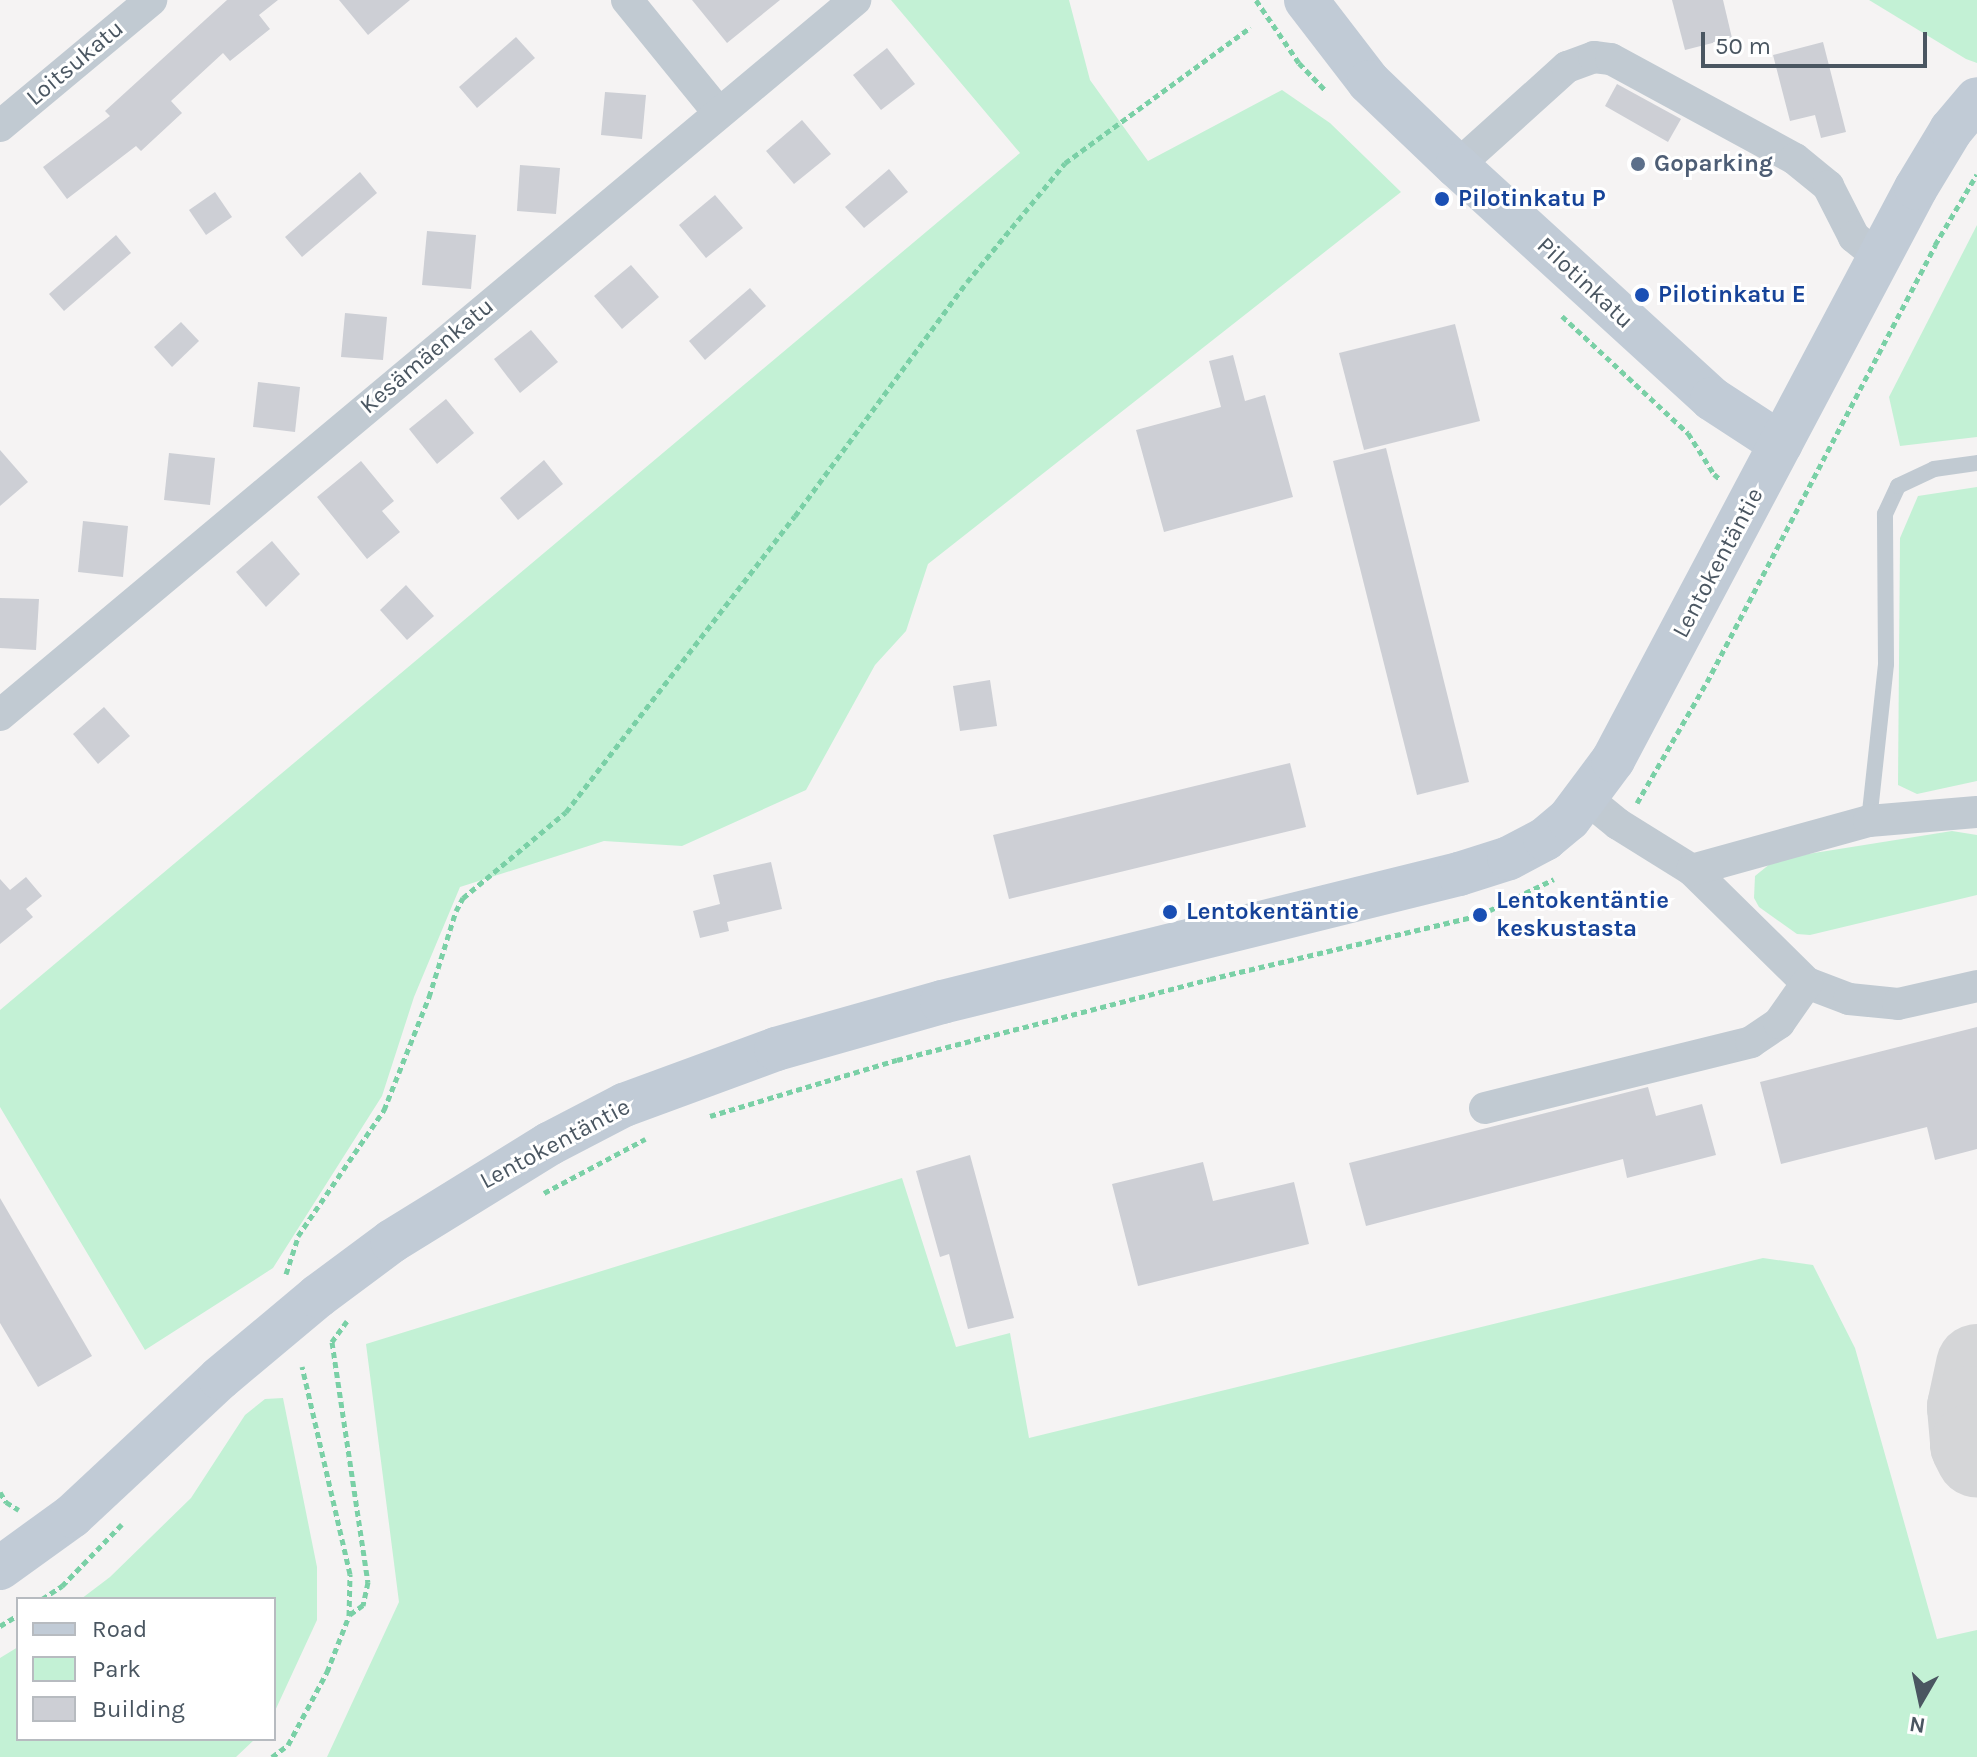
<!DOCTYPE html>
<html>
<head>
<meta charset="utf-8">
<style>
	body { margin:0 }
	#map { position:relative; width:1977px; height:1757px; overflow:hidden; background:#f5f3f3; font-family:Karla,sans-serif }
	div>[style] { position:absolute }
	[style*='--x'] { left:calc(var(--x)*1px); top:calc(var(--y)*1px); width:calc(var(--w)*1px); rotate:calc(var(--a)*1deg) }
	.green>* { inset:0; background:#c3f1d5 }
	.taxiway>* { height:82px; margin:-41px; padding:0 41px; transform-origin:41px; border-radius:41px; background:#d5d6d8 }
	.building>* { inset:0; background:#cdcfd5 }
	.path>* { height:5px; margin-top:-2.5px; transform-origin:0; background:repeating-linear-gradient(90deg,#7ad0a6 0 6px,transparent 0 10px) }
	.lane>* { height:16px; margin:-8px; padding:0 8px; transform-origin:8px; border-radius:8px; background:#c1cad2 }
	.street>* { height:32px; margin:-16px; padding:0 16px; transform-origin:16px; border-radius:16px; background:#c1cad2 }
	.secondary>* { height:44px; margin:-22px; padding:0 22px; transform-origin:22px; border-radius:22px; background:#c1cbd6 }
	.dots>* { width:22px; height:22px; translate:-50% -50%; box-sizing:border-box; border:4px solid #fff; border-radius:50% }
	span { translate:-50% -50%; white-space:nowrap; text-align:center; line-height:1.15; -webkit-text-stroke:6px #fff; paint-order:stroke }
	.street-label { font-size:24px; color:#4a5661 }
	.service-label { font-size:24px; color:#4e5e75; font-weight:700 }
	.left { translate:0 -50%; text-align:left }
	.transit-label { font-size:24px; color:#164399; font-weight:700 }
	.legend { position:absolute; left:16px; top:1597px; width:260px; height:144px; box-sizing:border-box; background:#fff; border:2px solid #b7bbc0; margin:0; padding:10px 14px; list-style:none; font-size:24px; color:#4a5661 }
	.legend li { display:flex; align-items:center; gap:16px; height:40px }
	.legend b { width:40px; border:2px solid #b7bbc0 }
	.north { position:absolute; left:1881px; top:1661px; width:80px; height:80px; -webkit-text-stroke:6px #fff; paint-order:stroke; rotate:189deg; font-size:22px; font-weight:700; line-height:32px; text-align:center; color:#4a5661 }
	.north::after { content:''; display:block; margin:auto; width:28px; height:36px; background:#4a5661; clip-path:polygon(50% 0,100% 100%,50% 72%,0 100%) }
	.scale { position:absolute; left:1701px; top:32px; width:226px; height:36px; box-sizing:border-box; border:4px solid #4a5661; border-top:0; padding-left:10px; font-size:24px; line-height:28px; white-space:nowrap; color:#4a5661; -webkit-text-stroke:6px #fff; paint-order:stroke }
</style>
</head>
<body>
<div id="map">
	<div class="green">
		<i style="clip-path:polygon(891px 0,1069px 0,1090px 80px,1148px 161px,1282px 90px,1330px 123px,1401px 192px,928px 564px,906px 631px,875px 665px,806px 790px,682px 846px,604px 841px,460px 887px,414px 997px,382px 1096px,273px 1268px,145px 1350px,0 1107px,0 1010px,1020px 153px)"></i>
		<i style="clip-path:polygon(1869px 0,1977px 0,1977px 63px,1966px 59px)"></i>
		<i style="clip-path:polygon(1977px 225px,1977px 437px,1900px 446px,1889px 397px)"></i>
		<i style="clip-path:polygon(1977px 487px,1977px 781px,1917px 794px,1898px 785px,1900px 538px,1918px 496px)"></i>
		<i style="clip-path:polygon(1952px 831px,1977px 835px,1977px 895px,1810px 935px,1797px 934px,1759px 907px,1754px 898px,1755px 876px,1776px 859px)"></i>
		<i style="clip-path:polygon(902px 1178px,956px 1347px,1010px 1333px,1029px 1438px,1763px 1258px,1813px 1265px,1855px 1348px,1937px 1639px,1977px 1630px,1977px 1757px,327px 1757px,399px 1602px,366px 1344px)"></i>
		<i style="clip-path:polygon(283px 1398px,317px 1567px,317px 1620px,274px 1713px,274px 1599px,81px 1599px,110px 1577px,191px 1498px,245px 1415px,265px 1399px)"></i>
		<i style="clip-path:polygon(18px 1647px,18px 1739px,255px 1739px,236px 1757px,0 1757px,0 1658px)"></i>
	</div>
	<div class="taxiway">
		<i style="--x:1977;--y:1365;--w:43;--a:102.1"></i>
		<i style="--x:1968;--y:1407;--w:38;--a:85"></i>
		<i style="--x:1971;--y:1445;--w:13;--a:63"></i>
	</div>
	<div class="building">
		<i style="clip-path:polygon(227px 0,278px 0,259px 15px,270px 29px,230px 61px,223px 53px,171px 101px,182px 113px,141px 151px,136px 146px,67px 199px,43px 167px,110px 116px,105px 111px)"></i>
		<i style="clip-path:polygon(339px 0,410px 0,368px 35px)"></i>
		<i style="clip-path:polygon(692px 0,780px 0,727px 43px)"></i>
		<i style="clip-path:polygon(1672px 0,1723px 0,1732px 38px,1685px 50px)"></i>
		<i style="clip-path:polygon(516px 37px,535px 58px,477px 108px,459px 87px)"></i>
		<i style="clip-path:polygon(1823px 42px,1846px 132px,1821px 138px,1815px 115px,1790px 121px,1773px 55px)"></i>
		<i style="clip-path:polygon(887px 48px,915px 84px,881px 110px,853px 75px)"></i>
		<i style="clip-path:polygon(1617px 84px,1681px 119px,1668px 142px,1605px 106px)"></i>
		<i style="clip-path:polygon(605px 92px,646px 95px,642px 139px,601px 135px)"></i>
		<i style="clip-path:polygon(802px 120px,831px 154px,794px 184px,766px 151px)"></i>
		<i style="clip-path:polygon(520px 165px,560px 168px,556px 214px,517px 211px)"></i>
		<i style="clip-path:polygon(889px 169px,908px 192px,864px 228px,845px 207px)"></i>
		<i style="clip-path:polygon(360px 172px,377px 193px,302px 257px,285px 237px)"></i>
		<i style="clip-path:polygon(215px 192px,232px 217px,206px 235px,189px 210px)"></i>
		<i style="clip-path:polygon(715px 195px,743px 228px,706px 258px,679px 225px)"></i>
		<i style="clip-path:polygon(427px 231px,476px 235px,471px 289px,422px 285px)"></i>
		<i style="clip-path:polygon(116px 235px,131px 253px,64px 311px,49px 294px)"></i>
		<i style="clip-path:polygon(631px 265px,659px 297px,622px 329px,594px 296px)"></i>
		<i style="clip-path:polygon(750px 288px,766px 306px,705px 360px,689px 341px)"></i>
		<i style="clip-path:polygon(345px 313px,387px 317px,383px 360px,341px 357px)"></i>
		<i style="clip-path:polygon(181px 322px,199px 341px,172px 367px,154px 347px)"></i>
		<i style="clip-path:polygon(1455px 324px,1480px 421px,1364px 450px,1339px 353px)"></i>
		<i style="clip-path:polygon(531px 330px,558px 362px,520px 393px,494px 359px)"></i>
		<i style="clip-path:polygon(1233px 355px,1245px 401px,1265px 395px,1293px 497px,1164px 532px,1136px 430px,1221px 407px,1209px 361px)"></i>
		<i style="clip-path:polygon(258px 382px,300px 387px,295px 432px,253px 427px)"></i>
		<i style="clip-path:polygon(446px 399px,474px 433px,437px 464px,409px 429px)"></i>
		<i style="clip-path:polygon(1386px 448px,1469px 782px,1417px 795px,1333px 461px)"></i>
		<i style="clip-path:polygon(0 450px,28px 482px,0 506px)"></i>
		<i style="clip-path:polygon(169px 453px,215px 458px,210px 505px,164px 500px)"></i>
		<i style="clip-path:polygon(544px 460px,563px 484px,518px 520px,500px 498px)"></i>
		<i style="clip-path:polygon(361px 461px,394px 501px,382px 511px,400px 532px,367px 559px,317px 497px)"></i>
		<i style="clip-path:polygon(83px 521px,128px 526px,123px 577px,78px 572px)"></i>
		<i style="clip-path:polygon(272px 541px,300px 574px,266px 607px,236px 572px)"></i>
		<i style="clip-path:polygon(406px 585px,434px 616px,407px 640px,380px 610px)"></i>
		<i style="clip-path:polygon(0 598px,39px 599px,36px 650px,0 648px)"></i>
		<i style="clip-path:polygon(990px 680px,997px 726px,960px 731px,953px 686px)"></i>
		<i style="clip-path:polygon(104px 707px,130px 736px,98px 764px,73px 734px)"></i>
		<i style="clip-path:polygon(1290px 763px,1306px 827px,1009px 899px,993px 835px)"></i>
		<i style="clip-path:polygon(771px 862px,782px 909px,727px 922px,729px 931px,700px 938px,693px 911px,720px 904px,713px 875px)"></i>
		<i style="clip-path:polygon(26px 877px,42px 896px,26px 909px,33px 917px,0 944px,0 879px,10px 890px)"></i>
		<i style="clip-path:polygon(1977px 1027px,1977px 1149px,1935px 1160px,1927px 1127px,1781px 1164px,1760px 1082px)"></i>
		<i style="clip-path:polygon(1648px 1087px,1656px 1116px,1702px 1104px,1716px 1155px,1627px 1178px,1623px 1159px,1366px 1226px,1349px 1163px)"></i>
		<i style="clip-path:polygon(970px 1155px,1014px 1318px,968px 1329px,949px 1254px,940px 1257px,916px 1171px)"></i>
		<i style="clip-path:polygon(1203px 1162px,1213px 1201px,1294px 1182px,1309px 1244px,1138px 1286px,1112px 1184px)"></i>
		<i style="clip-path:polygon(0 1198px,92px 1356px,38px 1387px,0 1323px)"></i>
	</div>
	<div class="path">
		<i style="--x:1256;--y:0;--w:76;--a:55.7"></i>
		<i style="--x:1299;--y:63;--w:39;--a:46"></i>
		<i style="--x:1562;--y:316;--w:172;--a:42.9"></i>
		<i style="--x:1688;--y:433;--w:49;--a:57.6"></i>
		<i style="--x:1714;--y:474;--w:9;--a:41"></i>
		<i style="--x:1637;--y:803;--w:140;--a:-60"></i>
		<i style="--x:1707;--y:682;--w:493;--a:-62.4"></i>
		<i style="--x:1935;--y:245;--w:82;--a:-59.4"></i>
		<i style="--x:710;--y:1116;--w:195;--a:-16.7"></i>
		<i style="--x:897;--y:1060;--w:323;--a:-14.5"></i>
		<i style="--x:1210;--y:979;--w:277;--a:-13.3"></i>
		<i style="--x:1480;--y:915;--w:82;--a:-25.9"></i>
		<i style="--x:544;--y:1193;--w:115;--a:-28.1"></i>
		<i style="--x:286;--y:1274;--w:40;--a:-72"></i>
		<i style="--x:298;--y:1236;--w:153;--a:-55.7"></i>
		<i style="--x:384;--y:1110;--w:122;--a:-68.3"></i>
		<i style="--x:429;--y:997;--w:90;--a:-72.6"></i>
		<i style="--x:456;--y:911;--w:15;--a:-62"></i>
		<i style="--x:463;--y:898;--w:134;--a:-39.9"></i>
		<i style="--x:566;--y:812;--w:374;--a:-52.3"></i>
		<i style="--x:795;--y:516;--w:290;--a:-53.7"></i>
		<i style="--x:967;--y:282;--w:154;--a:-50.5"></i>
		<i style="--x:1065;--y:163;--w:230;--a:-36.2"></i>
		<i style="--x:347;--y:1321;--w:26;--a:126"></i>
		<i style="--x:332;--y:1342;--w:243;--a:81.5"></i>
		<i style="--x:368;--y:1582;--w:24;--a:102"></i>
		<i style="--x:363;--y:1605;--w:17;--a:144"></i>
		<i style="--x:0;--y:1492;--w:12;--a:59"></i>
		<i style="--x:6;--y:1502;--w:15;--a:32"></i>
		<i style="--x:42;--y:1599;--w:24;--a:-33"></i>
		<i style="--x:62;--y:1586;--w:86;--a:-45.9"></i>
		<i style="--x:0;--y:1626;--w:21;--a:-31"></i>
		<i style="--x:272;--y:1757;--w:20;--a:-37"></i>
		<i style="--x:288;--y:1745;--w:83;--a:-61.9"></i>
		<i style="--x:327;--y:1672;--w:60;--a:-68.6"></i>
		<i style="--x:349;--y:1616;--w:42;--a:-88.6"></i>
		<i style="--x:350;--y:1574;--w:213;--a:-103"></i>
	</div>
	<div class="lane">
		<i style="--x:1869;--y:821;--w:158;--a:-83.8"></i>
		<i style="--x:1886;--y:664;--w:150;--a:-90.4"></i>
		<i style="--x:1885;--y:514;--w:31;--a:-65"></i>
		<i style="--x:1898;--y:486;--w:40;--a:-25"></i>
		<i style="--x:1934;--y:469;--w:43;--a:-7.9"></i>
	</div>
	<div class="street">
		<i style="--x:627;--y:0;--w:144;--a:50.9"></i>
		<i style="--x:0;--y:126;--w:197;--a:-39.8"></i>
		<i style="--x:1457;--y:166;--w:148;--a:-42"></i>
		<i style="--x:1567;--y:67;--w:29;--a:-20"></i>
		<i style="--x:1594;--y:57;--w:17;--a:7"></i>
		<i style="--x:1611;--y:59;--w:209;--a:28.5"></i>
		<i style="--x:1795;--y:159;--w:43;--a:39.3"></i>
		<i style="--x:1828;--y:186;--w:57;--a:63"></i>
		<i style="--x:1854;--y:237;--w:33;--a:39"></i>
		<i style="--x:0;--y:715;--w:1115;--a:-39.9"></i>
		<i style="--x:1586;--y:798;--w:41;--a:39.1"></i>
		<i style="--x:1618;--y:824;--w:87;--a:31.9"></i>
		<i style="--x:1692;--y:870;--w:161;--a:44.5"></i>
		<i style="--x:1807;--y:983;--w:45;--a:20.9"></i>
		<i style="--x:1849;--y:999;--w:49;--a:5.8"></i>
		<i style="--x:1898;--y:1004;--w:81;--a:-12.8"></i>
		<i style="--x:1692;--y:870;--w:184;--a:-15.5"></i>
		<i style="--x:1869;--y:821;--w:108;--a:-4.8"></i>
		<i style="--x:1485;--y:1108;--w:274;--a:-13.9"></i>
		<i style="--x:1751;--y:1042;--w:34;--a:-34"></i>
		<i style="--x:1779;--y:1023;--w:49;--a:-55"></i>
	</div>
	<div class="secondary">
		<i style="--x:1306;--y:0;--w:103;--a:52.5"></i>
		<i style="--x:1369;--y:82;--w:122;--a:43.7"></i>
		<i style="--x:1457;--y:166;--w:345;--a:42.4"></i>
		<i style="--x:1712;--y:399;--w:82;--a:33.1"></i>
		<i style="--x:0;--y:1568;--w:89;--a:-35.8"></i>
		<i style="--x:72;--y:1516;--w:202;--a:-43"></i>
		<i style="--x:220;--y:1378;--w:128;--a:-39.9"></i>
		<i style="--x:318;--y:1296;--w:92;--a:-36.6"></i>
		<i style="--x:392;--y:1241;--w:185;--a:-31.7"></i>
		<i style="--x:549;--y:1144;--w:85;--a:-27.5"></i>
		<i style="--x:624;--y:1105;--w:162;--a:-20.2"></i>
		<i style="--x:776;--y:1049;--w:173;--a:-15.8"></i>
		<i style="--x:942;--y:1002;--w:533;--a:-13.91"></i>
		<i style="--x:1459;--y:874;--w:52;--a:-17.7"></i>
		<i style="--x:1509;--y:858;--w:41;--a:-27.8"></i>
		<i style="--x:1545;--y:839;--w:31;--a:-40"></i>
		<i style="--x:1569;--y:819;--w:74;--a:-53.3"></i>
		<i style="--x:1613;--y:760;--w:647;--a:-62.09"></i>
		<i style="--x:1916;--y:188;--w:68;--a:-58.9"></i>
		<i style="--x:1951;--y:130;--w:40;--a:-50"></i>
	</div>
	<div class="dots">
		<i style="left:1638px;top:164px;background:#5c6f8a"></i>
		<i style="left:1442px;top:199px;background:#1a4fb4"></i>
		<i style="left:1642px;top:295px;background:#1a4fb4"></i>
		<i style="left:1170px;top:912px;background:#1a4fb4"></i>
		<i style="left:1480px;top:915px;background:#1a4fb4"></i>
	</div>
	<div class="street-label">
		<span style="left:75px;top:63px;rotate:-40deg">Loitsukatu</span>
		<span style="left:1585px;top:283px;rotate:43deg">Pilotinkatu</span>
		<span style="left:427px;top:356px;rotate:-40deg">Kesämäenkatu</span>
		<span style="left:1718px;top:563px;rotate:-62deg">Lentokentäntie</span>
		<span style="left:555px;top:1144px;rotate:-28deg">Lentokentäntie</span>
	</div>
	<div class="service-label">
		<span class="left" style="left:1654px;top:164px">Goparking</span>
	</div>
	<div class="transit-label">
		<span class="left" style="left:1458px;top:199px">Pilotinkatu P</span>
		<span class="left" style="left:1658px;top:295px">Pilotinkatu E</span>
		<span class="left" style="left:1496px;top:915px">Lentokentäntie<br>keskustasta</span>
		<span class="left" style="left:1186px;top:912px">Lentokentäntie</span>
	</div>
	<ul class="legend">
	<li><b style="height:10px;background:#c1cbd6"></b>Road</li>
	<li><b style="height:22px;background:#c3f1d5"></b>Park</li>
	<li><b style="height:22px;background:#cdcfd5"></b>Building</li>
	</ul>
	<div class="north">N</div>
	<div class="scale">50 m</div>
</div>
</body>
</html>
